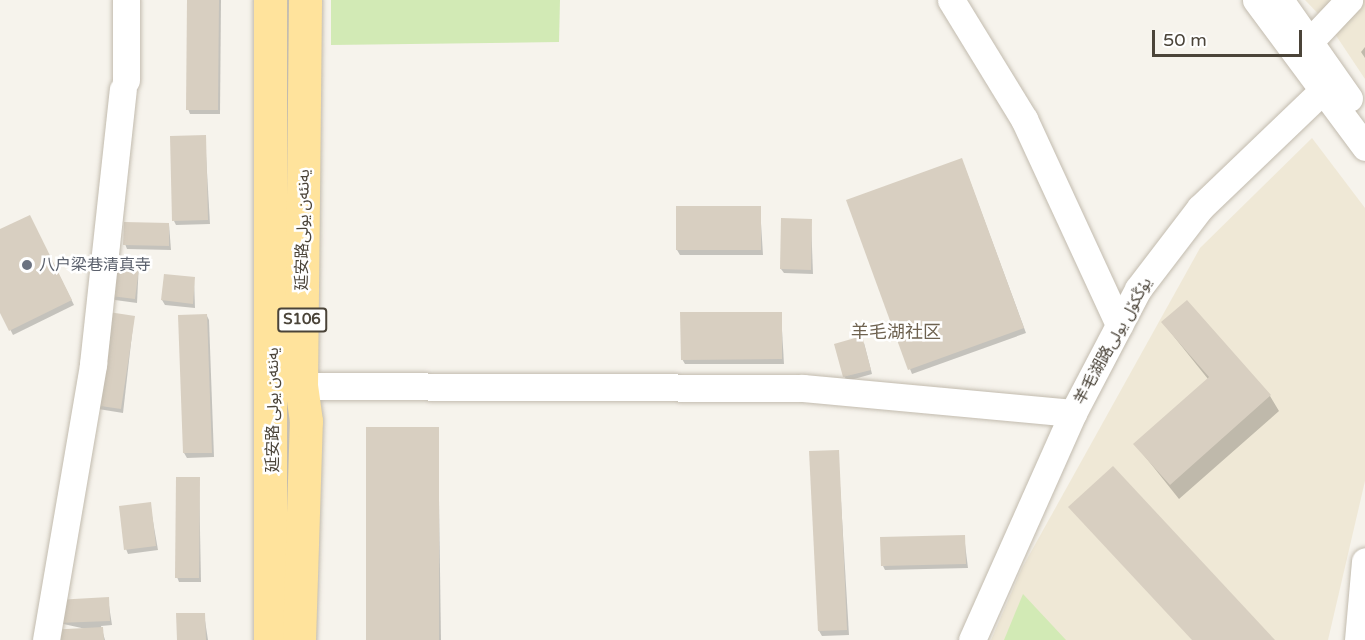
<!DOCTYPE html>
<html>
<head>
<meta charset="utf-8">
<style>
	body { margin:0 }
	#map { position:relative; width:1365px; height:640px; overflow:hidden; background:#f6f3ec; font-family:"Varela Round","Noto Sans Arabic","Noto Sans SC",sans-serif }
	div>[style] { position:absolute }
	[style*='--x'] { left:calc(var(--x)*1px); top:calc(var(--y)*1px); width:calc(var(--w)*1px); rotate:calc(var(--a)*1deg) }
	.education>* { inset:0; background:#efe8d6 }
	.green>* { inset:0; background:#d2eab5 }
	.shadow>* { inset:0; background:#0003 }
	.building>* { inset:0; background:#d8cfc1 }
	.roads { filter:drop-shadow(0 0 2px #c2bbae) drop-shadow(0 0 2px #c2bbae) }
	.minor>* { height:27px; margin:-13.5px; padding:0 13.5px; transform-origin:13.5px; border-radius:13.5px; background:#fff }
	.major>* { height:33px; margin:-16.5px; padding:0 16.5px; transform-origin:16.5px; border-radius:16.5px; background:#ffe39c }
	.dots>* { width:16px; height:16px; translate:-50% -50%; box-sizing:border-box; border:3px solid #fff; border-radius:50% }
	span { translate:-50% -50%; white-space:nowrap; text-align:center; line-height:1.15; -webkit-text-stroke:5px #fff; paint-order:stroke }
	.shield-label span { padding:2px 4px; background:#fff; border:2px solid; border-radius:4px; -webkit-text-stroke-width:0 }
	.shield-label { font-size:15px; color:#4b4439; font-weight:700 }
	.street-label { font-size:16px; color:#4b4439 }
	.worship-label { font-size:16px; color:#5b616d }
	.left { translate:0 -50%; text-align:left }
	.neighbourhood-label { font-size:18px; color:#6e6250 }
	.scale { position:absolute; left:1152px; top:30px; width:150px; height:27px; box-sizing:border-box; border:3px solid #4b4439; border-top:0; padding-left:8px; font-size:18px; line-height:21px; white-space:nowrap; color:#4b4439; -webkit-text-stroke:4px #fff; paint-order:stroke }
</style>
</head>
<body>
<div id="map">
	<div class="education">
		<i style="clip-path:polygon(1305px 0,1365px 0,1365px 79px,1329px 25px)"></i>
		<i style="clip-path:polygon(1312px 138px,1365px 208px,1365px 481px,1328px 640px,991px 640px,1022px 568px,1200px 248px)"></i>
	</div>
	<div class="green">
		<i style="clip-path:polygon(331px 0,560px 0,559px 42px,331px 45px)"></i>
		<i style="clip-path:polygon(1023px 594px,1066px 640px,1004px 640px)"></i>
	</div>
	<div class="shadow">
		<i style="clip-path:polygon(189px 0,221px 0,220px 114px,190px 114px,188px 109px)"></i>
		<i style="clip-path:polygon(1365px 47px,1365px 58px,1361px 52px)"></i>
		<i style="clip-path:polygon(205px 137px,210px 224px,176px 225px,174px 221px)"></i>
		<i style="clip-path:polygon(964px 165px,1026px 333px,912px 374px,910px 369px)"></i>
		<i style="clip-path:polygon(760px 207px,763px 255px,680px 255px,677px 250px)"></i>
		<i style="clip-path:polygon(811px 220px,813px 274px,784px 273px,781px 269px)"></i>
		<i style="clip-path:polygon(32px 221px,74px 305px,13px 335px,0 309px,0 231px)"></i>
		<i style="clip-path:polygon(169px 224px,171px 250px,127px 249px,125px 244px)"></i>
		<i style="clip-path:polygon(139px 262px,137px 303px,115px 300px,112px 296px)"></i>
		<i style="clip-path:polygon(194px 279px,195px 308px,165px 305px,162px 300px)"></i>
		<i style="clip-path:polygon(781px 313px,784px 364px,685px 364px,682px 359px)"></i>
		<i style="clip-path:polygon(180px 316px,207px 316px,209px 320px,214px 457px,187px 458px,184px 453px)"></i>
		<i style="clip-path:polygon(134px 317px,123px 413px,92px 408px)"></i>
		<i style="clip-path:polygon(1163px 323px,1270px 396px,1279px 411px,1179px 499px,1135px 444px,1208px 379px)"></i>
		<i style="clip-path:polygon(864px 343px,872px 374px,847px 381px,844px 376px)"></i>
		<i style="clip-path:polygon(438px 428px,441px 640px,367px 640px)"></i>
		<i style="clip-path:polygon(838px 451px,849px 635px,822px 636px,819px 631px)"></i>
		<i style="clip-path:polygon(199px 478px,201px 582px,179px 582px,177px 577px)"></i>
		<i style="clip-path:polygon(150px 504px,158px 550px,128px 554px,126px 549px)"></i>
		<i style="clip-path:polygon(964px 536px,968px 568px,885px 570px,883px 566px)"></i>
		<i style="clip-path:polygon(108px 599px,112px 625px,101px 626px,105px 640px,50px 640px,86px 629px,59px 623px)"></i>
		<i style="clip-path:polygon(204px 614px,208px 640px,179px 640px)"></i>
	</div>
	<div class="building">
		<i style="clip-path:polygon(187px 0,219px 0,218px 110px,186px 110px)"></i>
		<i style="clip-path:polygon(206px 135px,208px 220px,172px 221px,170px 136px)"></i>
		<i style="clip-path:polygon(962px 158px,1024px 328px,908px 370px,846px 200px)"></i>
		<i style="clip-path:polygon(676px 206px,761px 206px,761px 250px,676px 250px)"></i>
		<i style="clip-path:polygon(30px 215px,72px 300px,9px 331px,0 313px,0 229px)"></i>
		<i style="clip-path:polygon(781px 218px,812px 219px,811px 270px,780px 269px)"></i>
		<i style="clip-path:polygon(124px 222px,169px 223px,169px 246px,123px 245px)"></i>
		<i style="clip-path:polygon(116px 257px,140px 260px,135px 299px,111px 296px)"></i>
		<i style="clip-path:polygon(164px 274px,195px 277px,193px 304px,161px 300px)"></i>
		<i style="clip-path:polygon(1187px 300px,1271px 395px,1170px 485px,1133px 444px,1209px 377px,1161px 322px)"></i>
		<i style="clip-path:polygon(102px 311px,135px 316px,121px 409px,87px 404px)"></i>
		<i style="clip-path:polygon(680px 312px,782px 312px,782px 359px,681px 360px)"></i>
		<i style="clip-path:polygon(207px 314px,212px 453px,183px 453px,178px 315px)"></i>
		<i style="clip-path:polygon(862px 336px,871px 370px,843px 377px,834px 344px)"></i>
		<i style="clip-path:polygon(366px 427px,439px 427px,439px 640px,366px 640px)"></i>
		<i style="clip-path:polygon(839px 450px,847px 630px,818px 631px,809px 451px)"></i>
		<i style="clip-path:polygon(1113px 466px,1275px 640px,1192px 640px,1068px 507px)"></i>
		<i style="clip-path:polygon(176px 477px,200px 477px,199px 578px,175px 578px)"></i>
		<i style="clip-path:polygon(151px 502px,156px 546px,124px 550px,119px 506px)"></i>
		<i style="clip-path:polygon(965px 535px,966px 564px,881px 566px,880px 537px)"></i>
		<i style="clip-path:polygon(109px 597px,110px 621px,57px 623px,56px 600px)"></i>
		<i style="clip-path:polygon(176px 613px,205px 613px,206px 640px,177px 640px)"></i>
		<i style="clip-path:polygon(103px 627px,104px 640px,49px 640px,48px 630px)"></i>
	</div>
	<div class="roads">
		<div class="minor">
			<i style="--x:126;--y:0;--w:80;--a:90"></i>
			<i style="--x:951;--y:0;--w:140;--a:58.5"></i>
			<i style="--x:1024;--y:119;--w:227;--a:65.2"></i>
			<i style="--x:1256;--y:0;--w:183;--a:53.4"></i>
			<i style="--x:1280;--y:0;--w:120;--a:54.9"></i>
			<i style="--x:1312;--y:39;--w:54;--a:-46.5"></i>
			<i style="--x:301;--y:386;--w:502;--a:0.23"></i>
			<i style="--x:803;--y:388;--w:271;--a:5.3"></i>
			<i style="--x:46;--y:640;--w:280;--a:-80.3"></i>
			<i style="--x:93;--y:364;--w:276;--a:-83.8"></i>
			<i style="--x:972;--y:640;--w:248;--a:-66"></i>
			<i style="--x:1073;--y:413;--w:140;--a:-62.3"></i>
			<i style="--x:1138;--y:289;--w:102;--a:-52.6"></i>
			<i style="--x:1200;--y:208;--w:170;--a:-43.8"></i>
			<i style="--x:1358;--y:640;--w:79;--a:-84.9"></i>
		</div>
		<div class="major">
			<i style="--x:270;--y:0;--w:640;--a:90"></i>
			<i style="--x:299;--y:640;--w:219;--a:-88.2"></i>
			<i style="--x:306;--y:421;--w:35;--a:-98"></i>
			<i style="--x:301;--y:386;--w:386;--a:-89.4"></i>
		</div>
	</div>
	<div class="dots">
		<i style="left:27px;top:265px;background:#6b7280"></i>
	</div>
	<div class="shield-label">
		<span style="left:302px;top:320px">S106</span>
	</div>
	<div class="street-label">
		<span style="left:303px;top:230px;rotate:-89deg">延安路يەنئەن يولى</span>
		<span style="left:1113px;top:341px;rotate:-61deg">羊毛湖路يۇڭكۆل يولى</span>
		<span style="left:273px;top:410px;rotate:-90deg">延安路 يەنئەن يولى</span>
	</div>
	<div class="worship-label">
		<span class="left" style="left:39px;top:265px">八户梁巷清真寺</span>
	</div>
	<div class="neighbourhood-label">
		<span style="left:896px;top:332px">羊毛湖社区</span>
	</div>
	<div class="scale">50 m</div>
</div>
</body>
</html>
